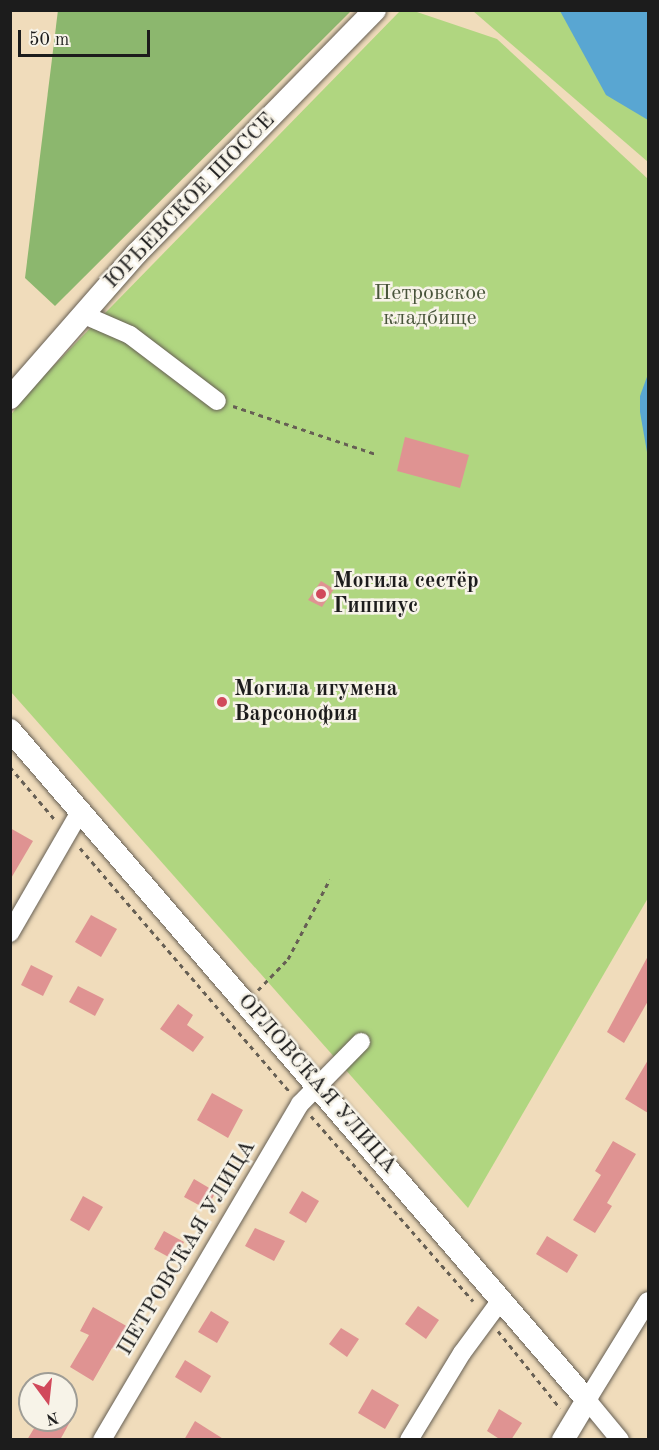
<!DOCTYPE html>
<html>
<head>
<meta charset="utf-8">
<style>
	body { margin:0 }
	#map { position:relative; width:659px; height:1450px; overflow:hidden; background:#f0dcbb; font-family:"Old Standard TT",serif }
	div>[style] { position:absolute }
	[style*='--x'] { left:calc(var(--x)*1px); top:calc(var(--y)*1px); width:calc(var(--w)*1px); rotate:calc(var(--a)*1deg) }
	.green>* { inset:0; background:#b0d680 }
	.forest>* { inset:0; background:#8cb76e }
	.water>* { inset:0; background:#59a6d2 }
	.building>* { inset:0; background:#df9392 }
	.path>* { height:3px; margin-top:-1.5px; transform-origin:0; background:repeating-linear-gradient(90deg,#665f54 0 4.5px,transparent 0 9px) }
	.roads { filter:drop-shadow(0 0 2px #665f54) drop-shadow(0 0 2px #665f54) }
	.minor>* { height:18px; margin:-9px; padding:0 9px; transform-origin:9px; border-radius:9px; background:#fff }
	.major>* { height:22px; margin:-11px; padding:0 11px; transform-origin:11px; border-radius:11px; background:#fff }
	.dots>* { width:16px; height:16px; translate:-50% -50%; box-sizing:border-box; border:3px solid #f7f3e8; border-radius:50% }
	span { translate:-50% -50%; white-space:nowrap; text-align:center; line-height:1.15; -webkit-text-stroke:5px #f7f3e8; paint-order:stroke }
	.street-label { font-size:22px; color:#1c1c1c }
	.park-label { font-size:22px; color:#48543a }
	.poi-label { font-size:22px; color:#1c1c1c; font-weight:700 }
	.left { translate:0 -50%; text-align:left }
	.frame { position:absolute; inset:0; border:12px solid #1c1c1c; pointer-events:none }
	.north { position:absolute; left:18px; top:1372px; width:60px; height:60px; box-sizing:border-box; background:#f7f3e8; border:2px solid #9f9d96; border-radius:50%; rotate:165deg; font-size:16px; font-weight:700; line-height:24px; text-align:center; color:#1c1c1c }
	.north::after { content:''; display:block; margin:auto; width:21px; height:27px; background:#d1495b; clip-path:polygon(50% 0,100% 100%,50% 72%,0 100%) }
	.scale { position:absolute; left:18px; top:30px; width:132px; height:27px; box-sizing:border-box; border:3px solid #1c1c1c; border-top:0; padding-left:8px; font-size:18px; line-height:21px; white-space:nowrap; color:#1c1c1c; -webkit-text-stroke:4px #f7f3e8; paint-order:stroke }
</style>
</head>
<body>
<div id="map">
	<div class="green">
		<i style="clip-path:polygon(400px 11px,414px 11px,497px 39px,648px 179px,648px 898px,468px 1208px,11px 692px,10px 416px,30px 390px)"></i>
		<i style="clip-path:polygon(473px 11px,648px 11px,648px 162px)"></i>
	</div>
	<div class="forest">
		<i style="clip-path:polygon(58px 10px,351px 11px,55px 306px,25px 278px)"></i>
	</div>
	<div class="water">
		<i style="clip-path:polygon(560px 11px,648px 11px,648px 120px,606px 95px)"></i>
		<i style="clip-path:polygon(648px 374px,648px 458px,640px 412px,640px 396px)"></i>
	</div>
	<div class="building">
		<i style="clip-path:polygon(405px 437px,469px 455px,460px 488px,397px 471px)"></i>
		<i style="clip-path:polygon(321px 581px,334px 589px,322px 607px,308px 600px)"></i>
		<i style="clip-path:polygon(10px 828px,33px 841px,10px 880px)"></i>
		<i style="clip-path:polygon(91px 915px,117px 929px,101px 957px,75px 942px)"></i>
		<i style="clip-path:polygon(648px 956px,648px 1001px,624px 1043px,607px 1032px)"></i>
		<i style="clip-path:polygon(31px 965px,53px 976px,43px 996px,21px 985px)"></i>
		<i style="clip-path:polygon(78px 986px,104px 999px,95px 1016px,69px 1002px)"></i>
		<i style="clip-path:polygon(178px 1004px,193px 1015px,187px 1025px,204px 1037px,193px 1052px,160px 1029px)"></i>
		<i style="clip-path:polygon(648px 1060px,648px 1113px,625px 1099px)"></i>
		<i style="clip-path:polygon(212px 1093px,243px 1110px,228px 1138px,197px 1120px)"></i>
		<i style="clip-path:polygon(613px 1141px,636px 1154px,607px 1203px,612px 1206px,595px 1233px,573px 1220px,601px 1175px,595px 1171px)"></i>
		<i style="clip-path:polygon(194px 1179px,216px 1192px,206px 1209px,184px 1197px)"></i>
		<i style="clip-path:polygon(302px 1191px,319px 1201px,306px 1223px,289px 1213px)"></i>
		<i style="clip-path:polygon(83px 1196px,103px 1207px,89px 1231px,70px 1220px)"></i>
		<i style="clip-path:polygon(255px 1228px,285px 1241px,274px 1261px,245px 1246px)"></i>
		<i style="clip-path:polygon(164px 1231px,184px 1242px,174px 1260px,154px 1249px)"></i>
		<i style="clip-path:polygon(547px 1236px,578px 1255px,567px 1273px,536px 1254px)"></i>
		<i style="clip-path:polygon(418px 1306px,439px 1320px,426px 1339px,405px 1324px)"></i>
		<i style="clip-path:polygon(93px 1307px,130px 1328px,117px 1351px,112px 1348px,93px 1381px,70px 1367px,89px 1335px,80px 1331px)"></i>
		<i style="clip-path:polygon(211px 1311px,229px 1322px,217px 1343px,198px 1332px)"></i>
		<i style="clip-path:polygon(341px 1328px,359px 1339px,347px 1357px,329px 1344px)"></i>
		<i style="clip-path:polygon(185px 1360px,211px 1376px,201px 1393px,175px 1377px)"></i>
		<i style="clip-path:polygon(372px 1389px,399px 1405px,385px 1429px,358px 1413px)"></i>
		<i style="clip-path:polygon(499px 1409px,522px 1423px,511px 1440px,501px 1440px,487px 1431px)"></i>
		<i style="clip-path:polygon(39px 1420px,71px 1420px,60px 1440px,27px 1440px)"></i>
		<i style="clip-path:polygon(195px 1421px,225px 1440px,184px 1440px)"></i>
	</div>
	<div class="path">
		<i style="--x:233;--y:406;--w:151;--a:18.6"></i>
		<i style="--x:10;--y:767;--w:71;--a:49.6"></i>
		<i style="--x:80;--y:848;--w:321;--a:49.3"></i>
		<i style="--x:258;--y:990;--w:43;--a:-45.9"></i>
		<i style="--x:288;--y:959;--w:90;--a:-62.3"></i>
		<i style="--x:311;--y:1116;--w:246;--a:48.8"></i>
		<i style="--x:498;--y:1331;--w:99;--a:51.2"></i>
	</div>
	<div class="roads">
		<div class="minor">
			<i style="--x:82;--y:314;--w:52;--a:23.6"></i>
			<i style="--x:130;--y:335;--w:109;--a:37.2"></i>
			<i style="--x:10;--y:933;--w:142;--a:-60"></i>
			<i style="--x:102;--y:1440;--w:390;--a:-59.5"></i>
			<i style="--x:300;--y:1104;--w:87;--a:-45.5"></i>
			<i style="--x:409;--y:1440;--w:102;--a:-58.7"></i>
			<i style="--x:462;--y:1353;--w:66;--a:-53.7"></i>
			<i style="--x:620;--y:1440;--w:52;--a:-129.5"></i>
			<i style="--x:587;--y:1400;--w:116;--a:-58.4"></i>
		</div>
		<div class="major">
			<i style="--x:10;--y:398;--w:193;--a:-48.8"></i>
			<i style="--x:137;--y:253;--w:340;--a:-45.6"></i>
			<i style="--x:10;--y:730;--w:884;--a:49.27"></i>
			<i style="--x:587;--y:1400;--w:47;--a:121"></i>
		</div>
	</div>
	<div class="dots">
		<i style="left:321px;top:594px;background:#d1495b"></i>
		<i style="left:222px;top:702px;background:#d1495b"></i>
	</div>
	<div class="street-label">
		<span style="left:190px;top:201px;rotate:-46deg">ЮРЬЕВСКОЕ ШОССЕ</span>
		<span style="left:317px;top:1084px;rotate:49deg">ОРЛОВСКАЯ УЛИЦА</span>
		<span style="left:187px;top:1248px;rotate:-59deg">ПЕТРОВСКАЯ УЛИЦА</span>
	</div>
	<div class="park-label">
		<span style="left:430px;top:306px">Петровское<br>кладбище</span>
	</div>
	<div class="poi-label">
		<span class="left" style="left:333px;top:594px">Могила сестёр<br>Гиппиус</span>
		<span class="left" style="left:234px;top:702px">Могила игумена<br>Варсонофия</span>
	</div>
	<div class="frame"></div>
	<div class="north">N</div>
	<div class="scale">50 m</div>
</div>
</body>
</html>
